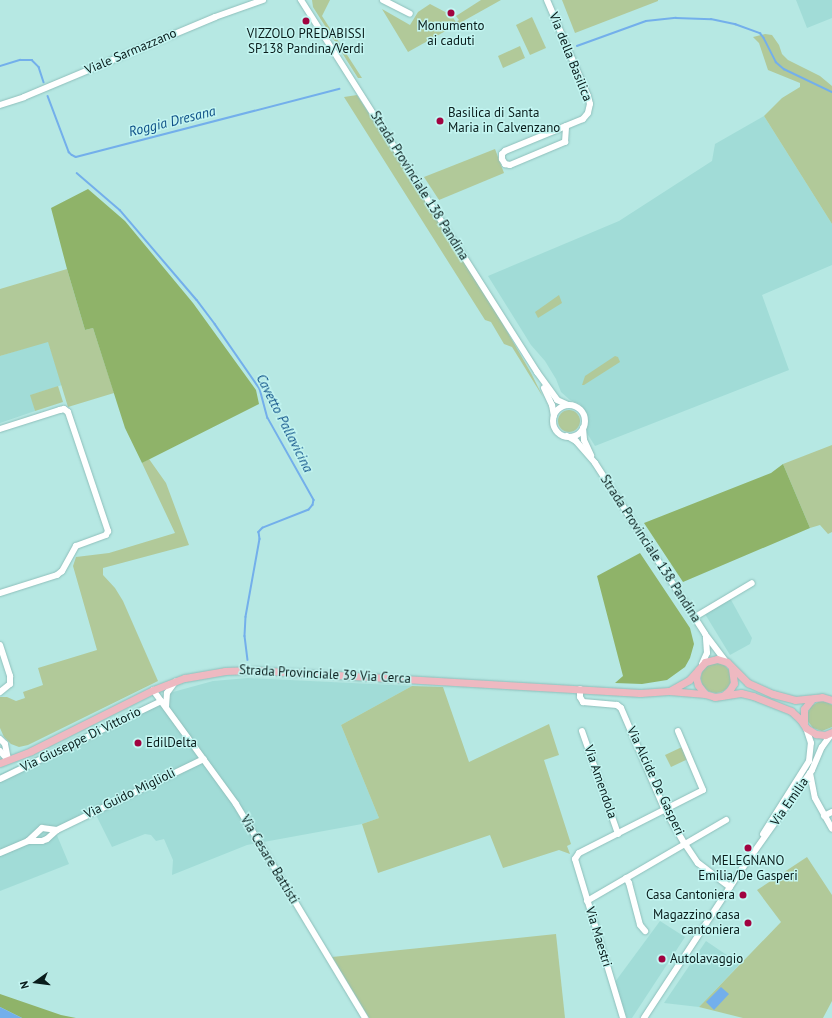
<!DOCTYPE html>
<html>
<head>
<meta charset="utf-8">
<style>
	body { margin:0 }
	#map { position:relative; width:832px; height:1018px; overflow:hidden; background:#b6e8e3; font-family:"PT Sans",sans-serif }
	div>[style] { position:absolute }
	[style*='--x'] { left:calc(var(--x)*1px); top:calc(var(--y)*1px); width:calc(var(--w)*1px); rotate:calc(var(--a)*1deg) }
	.built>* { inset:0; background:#a1dcd7 }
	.green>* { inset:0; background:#b1c999 }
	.round { border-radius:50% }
	.forest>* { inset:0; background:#8fb369 }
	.water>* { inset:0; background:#73afeb }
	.stream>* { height:1.5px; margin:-0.75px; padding:0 0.75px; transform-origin:0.75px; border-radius:0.75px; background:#73afeb }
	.roads { filter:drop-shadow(0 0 1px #8ebfbb) drop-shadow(0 0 1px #8ebfbb) }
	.minor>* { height:6px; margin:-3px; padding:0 3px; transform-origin:3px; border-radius:3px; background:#fff }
	.minor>.ring { margin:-3px; padding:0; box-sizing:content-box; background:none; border:6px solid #fff; border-radius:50% }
	.major>* { height:7px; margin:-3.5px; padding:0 3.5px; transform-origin:3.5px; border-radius:3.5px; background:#eeb9c1 }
	.dots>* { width:11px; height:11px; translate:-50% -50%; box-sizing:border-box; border:2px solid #c3f5f1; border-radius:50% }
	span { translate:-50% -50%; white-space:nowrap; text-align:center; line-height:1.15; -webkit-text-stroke:3px #c3f5f1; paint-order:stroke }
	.poi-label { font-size:13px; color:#091c1b }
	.left { translate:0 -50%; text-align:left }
	.right { translate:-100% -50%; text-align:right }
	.street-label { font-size:13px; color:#091c1b }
	.water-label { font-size:14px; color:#0e5087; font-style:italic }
	.north { position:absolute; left:16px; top:962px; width:40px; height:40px; -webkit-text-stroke:3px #c3f5f1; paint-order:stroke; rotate:256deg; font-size:11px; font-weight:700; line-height:16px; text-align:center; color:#091c1b }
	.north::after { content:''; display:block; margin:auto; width:14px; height:18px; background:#091c1b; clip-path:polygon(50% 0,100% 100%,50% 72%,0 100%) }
</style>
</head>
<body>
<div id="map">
	<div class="built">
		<i style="clip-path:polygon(796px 0,832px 0,832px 18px,807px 28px)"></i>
		<i style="clip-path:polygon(764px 116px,832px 224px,832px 265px,762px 295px,789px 370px,595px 446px,585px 430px,588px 420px,587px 413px,580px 404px,570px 400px,561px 392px,556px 379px,545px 361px,531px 345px,488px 276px,619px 221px,712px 161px,715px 144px)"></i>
		<i style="clip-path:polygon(48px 341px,62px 385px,31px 395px,35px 411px,0 423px,0 356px)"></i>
		<i style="clip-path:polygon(730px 598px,752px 638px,750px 644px,730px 655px,705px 614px)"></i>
		<i style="clip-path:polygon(248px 678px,412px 686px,341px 725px,379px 818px,362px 824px,247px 845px,172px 875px,173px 860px,164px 839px,156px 841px,151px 835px,145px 834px,112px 847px,95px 813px,56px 833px,69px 864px,0 891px,0 774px,173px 692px,213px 681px)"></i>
		<i style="clip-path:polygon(660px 921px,685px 937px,632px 1018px,627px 1018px,615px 982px)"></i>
		<i style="clip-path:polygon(706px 941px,740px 964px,699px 1007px,664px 1003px)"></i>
	</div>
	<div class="green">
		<i style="clip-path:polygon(312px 0,330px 0,322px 16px,362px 78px,358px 78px,313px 7px)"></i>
		<i style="clip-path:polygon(481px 0,501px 0,408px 52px,382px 9px,410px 25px,418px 12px,430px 4px,451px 15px,456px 22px,459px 20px,456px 16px)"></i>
		<i style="clip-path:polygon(562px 0,658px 0,658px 1px,575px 33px)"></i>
		<i style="clip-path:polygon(532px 17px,546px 48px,530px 55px,516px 25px)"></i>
		<i style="clip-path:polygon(765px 34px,772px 35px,779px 45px,782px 54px,788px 60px,820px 76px,832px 86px,832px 224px,764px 116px,782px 98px,800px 87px,800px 83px,768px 70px,759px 43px,753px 37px)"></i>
		<i style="clip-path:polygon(520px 46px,525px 58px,503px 68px,498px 56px)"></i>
		<i style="clip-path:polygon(357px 95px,488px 298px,531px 373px,543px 397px,512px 347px,504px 344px,491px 322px,485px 320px,344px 97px)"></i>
		<i style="clip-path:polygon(495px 149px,504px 173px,439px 200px,424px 177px)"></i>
		<i style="clip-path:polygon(67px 269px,85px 330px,93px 328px,114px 393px,68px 407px,48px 342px,0 356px,0 289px)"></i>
		<i style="clip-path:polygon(559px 295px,562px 303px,538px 318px,535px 312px)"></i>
		<i style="clip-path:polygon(615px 356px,618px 357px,620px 362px,584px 385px,582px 385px,585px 376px)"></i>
		<i style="clip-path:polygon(58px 386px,63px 402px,35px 411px,30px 395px)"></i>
		<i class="round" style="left:558px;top:410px;width:22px;height:22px"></i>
		<i style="clip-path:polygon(832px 445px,832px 532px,828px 534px,820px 525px,810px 528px,783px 464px)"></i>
		<i style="clip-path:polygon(149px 459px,166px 483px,189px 545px,103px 568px,103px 575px,115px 588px,123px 601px,158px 681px,28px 745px,19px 747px,11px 744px,4px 737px,0 728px,0 697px,7px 697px,16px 701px,25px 698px,23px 692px,43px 685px,38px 668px,97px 650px,73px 566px,76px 557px,109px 553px,175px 533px,142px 463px)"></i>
		<i class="round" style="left:701px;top:663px;width:30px;height:30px"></i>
		<i style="clip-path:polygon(412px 686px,443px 687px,469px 762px,549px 724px,559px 755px,544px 760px,571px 844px,567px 846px,570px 854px,559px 850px,503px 868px,490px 835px,378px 873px,362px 824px,379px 818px,341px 725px)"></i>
		<i style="clip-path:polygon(820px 701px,825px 701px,832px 705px,832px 727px,822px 731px,813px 728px,807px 720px,807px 715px,811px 706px)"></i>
		<i style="clip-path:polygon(682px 747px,688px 759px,671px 767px,665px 755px)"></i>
		<i style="clip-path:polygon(807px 857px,832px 895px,832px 1001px,823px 1018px,743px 1018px,699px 1007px,781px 922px,757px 890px)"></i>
		<i style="clip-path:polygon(556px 934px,565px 1018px,369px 1018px,332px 957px)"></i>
	</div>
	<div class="forest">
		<i style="clip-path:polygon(88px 189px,125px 221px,193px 303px,256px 390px,259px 404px,142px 463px,125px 428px,93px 328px,85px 330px,67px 269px,51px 208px)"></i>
		<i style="clip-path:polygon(783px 464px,810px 528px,683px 582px,644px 523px,771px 473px)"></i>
		<i style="clip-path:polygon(640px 553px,690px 628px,694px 644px,690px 658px,685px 667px,667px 680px,642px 684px,615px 683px,623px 676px,597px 576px)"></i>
		<i style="clip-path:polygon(0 994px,61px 1015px,76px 1018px,22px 1018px,0 1007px)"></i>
	</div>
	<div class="water">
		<i style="clip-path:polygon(721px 987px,729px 994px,714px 1010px,706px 1002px)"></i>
		<i style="clip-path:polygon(0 1007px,22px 1018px,27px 1018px,0 1018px)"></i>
	</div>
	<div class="stream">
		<i style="--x:577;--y:46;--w:73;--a:-19.9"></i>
		<i style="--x:646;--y:21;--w:30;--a:-6"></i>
		<i style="--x:676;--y:18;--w:35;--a:2"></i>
		<i style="--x:711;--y:19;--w:25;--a:12"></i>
		<i style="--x:735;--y:24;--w:27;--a:20"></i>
		<i style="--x:760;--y:33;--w:6;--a:51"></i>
		<i style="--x:764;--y:38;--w:27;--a:63"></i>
		<i style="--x:776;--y:62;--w:11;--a:41"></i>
		<i style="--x:784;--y:69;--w:53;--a:25.6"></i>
		<i style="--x:0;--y:66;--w:21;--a:-17"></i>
		<i style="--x:20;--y:60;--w:12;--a:0"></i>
		<i style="--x:32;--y:60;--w:10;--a:45"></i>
		<i style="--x:39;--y:67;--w:16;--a:72"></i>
		<i style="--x:48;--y:96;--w:60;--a:69.4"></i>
		<i style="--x:69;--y:152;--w:4;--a:45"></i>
		<i style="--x:72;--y:155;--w:4;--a:27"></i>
		<i style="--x:76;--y:157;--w:272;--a:-14.5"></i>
		<i style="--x:77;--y:173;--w:57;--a:40.7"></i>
		<i style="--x:120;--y:210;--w:118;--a:49.5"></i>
		<i style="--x:197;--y:300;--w:30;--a:53"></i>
		<i style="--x:215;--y:324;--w:79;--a:55.3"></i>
		<i style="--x:260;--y:389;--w:30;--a:75"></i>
		<i style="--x:268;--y:418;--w:94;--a:60.7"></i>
		<i style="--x:314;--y:500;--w:5;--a:101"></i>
		<i style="--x:313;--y:505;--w:6;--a:129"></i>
		<i style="--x:309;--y:510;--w:49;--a:158.6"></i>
		<i style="--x:263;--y:528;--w:6;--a:135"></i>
		<i style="--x:259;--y:532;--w:7;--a:82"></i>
		<i style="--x:260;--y:539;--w:79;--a:100.2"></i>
		<i style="--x:246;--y:617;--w:19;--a:93"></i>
		<i style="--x:245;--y:636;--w:24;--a:83"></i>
	</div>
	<div class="roads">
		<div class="minor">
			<i style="--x:301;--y:0;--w:441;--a:57.6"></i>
			<i style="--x:537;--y:372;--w:34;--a:54"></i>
			<i style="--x:557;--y:400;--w:12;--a:24"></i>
			<i style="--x:383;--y:0;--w:30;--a:27"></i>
			<i style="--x:547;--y:0;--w:104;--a:66.9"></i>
			<i style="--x:588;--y:96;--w:8;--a:76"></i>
			<i style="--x:590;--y:104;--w:9;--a:103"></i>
			<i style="--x:588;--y:113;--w:8;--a:130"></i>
			<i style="--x:583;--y:119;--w:84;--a:157.7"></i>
			<i style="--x:505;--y:151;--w:4;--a:135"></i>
			<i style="--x:502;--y:154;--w:5;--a:90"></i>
			<i style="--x:502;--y:159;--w:6;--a:59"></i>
			<i style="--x:505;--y:164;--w:5;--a:11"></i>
			<i style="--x:510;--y:165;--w:60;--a:-22.7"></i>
			<i style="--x:565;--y:142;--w:16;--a:-86"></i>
			<i style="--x:0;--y:105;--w:25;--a:-18"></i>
			<i style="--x:24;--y:97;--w:207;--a:-22.7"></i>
			<i style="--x:215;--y:17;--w:51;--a:-19.5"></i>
			<i style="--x:544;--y:388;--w:19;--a:65"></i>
			<i style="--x:552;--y:405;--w:11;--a:80"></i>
			<i class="ring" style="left:553px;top:405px;width:26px;height:26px"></i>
			<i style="--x:583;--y:428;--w:12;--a:85"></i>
			<i style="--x:584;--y:440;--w:17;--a:65"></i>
			<i style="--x:0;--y:429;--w:63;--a:-17.6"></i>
			<i style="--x:60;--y:410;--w:4;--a:-14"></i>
			<i style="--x:64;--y:409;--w:5;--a:37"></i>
			<i style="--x:68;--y:412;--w:126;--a:71.4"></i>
			<i style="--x:108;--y:531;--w:4;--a:117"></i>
			<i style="--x:106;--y:535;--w:32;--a:160"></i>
			<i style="--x:76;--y:546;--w:29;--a:119"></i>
			<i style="--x:62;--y:571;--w:6;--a:141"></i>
			<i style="--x:57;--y:575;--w:60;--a:162.5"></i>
			<i style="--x:567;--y:436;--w:10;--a:29"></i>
			<i style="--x:576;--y:441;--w:29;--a:49"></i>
			<i style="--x:595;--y:463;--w:203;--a:57.2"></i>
			<i style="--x:705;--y:634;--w:34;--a:53"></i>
			<i style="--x:695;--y:617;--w:66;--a:-30.8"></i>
			<i style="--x:0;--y:645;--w:33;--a:72"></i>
			<i style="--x:10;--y:676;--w:8;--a:90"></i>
			<i style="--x:10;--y:684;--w:13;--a:141"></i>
			<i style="--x:702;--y:664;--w:12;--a:-66"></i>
			<i style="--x:707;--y:653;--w:16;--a:-94"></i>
			<i style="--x:580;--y:689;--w:8;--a:90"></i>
			<i style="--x:580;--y:697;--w:6;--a:59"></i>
			<i style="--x:583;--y:702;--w:34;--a:5"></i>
			<i style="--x:617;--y:705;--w:5;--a:37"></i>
			<i style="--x:621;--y:708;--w:111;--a:66.7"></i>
			<i style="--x:665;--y:810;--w:39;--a:60"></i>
			<i style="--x:685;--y:844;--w:23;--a:56"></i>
			<i style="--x:698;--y:863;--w:40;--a:37"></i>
			<i style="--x:153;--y:690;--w:141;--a:53.9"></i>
			<i style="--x:236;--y:804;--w:250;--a:58.9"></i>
			<i style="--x:166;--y:707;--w:14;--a:-86"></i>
			<i style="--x:167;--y:693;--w:14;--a:-54"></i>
			<i style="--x:582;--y:731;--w:109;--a:70.7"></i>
			<i style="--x:0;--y:739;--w:7;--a:45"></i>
			<i style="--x:5;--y:744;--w:16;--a:79"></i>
			<i style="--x:0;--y:751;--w:12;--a:48"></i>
			<i style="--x:810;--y:773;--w:25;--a:79"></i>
			<i style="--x:815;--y:798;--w:35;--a:61"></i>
			<i style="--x:0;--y:779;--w:179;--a:-25.8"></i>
			<i style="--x:824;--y:816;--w:9;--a:-27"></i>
			<i style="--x:763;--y:834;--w:86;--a:-57.8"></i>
			<i style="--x:809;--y:761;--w:18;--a:-84"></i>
			<i style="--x:811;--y:743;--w:16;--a:-108"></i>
			<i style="--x:28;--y:841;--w:19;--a:-43"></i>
			<i style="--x:42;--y:828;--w:15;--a:8"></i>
			<i style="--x:0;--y:853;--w:30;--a:-23"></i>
			<i style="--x:28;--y:841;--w:14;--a:0"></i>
			<i style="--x:42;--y:841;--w:5;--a:-22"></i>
			<i style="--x:47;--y:839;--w:13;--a:-42"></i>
			<i style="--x:57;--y:830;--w:163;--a:-25.8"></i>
			<i style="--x:626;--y:878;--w:6;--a:59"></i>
			<i style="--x:629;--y:883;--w:43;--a:75.3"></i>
			<i style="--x:640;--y:925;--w:8;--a:50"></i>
			<i style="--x:587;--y:901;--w:161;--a:-30.2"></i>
			<i style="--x:623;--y:1018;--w:166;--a:-106.8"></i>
			<i style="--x:575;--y:859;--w:7;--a:-56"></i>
			<i style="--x:579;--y:853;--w:139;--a:-26.9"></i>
			<i style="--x:703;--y:790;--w:64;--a:-113"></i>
			<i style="--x:644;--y:1018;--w:178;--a:-56.7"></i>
			<i style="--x:742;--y:869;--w:121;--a:-54.7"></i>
			<i style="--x:812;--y:770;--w:25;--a:-67"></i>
			<i style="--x:822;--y:747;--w:17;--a:-54"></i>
		</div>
		<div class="major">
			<i style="--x:698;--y:670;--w:8;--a:104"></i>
			<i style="--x:696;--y:678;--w:7;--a:74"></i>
			<i style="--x:698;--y:685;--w:11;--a:52"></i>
			<i style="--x:705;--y:694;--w:10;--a:17"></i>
			<i style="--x:715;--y:697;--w:26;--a:-9"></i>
			<i style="--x:741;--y:693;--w:12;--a:14"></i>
			<i style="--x:753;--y:696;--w:41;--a:21.5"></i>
			<i style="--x:791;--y:711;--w:12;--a:42"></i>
			<i style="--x:800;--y:719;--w:11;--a:56"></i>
			<i style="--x:806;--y:728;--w:12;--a:31"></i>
			<i style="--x:816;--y:734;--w:9;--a:6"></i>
			<i style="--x:825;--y:735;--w:8;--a:-23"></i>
			<i style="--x:671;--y:690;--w:21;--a:-29"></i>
			<i style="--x:689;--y:680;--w:24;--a:-48"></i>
			<i style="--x:705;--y:662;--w:12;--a:-14"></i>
			<i style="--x:717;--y:659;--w:10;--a:17"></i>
			<i style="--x:727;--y:662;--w:30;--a:45"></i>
			<i style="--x:748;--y:683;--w:27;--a:24"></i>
			<i style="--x:773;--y:694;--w:23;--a:15"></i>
			<i style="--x:795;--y:700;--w:27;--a:-6"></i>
			<i style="--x:822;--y:697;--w:10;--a:17"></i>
			<i style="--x:724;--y:695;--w:6;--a:-39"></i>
			<i style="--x:729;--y:691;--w:9;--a:-58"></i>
			<i style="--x:734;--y:683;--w:14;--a:-98"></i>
			<i style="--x:804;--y:723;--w:14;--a:-90"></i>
			<i style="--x:804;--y:709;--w:13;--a:-51"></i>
			<i style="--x:0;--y:763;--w:33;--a:-21"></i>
			<i style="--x:31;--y:751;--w:136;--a:-26.6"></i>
			<i style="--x:153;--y:690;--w:34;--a:-21"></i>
			<i style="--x:185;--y:678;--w:41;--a:-9.9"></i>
			<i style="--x:225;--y:671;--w:27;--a:-2"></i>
			<i style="--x:252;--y:670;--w:389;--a:3.4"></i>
			<i style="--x:640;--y:693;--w:29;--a:-4"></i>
			<i style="--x:669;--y:691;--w:36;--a:5"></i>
		</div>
	</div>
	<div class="dots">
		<i style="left:451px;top:13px;background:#a10340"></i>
		<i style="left:306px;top:21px;background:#a10340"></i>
		<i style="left:440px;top:121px;background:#a10340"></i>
		<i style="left:138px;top:743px;background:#a10340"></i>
		<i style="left:748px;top:848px;background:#a10340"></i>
		<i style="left:743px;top:895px;background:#a10340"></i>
		<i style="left:748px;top:923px;background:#a10340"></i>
		<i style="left:662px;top:959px;background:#a10340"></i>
	</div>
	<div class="poi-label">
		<span style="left:451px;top:34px">Monumento<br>ai caduti</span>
		<span style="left:306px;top:42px">VIZZOLO PREDABISSI<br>SP138 Pandina/Verdi</span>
		<span class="left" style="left:448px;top:121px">Basilica di Santa<br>Maria in Calvenzano</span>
		<span class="left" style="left:146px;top:743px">EdilDelta</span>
		<span style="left:748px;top:869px">MELEGNANO<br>Emilia/De Gasperi</span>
		<span class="right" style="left:735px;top:895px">Casa Cantoniera</span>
		<span class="right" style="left:740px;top:923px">Magazzino casa<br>cantoniera</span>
		<span class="left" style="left:670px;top:959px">Autolavaggio</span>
	</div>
	<div class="street-label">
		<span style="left:131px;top:52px;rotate:-23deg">Viale Sarmazzano</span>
		<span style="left:570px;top:57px;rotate:68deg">Via della Basilica</span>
		<span style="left:419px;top:186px;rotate:58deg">Strada Provinciale 138 Pandina</span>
		<span style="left:650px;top:549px;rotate:57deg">Strada Provinciale 138 Pandina</span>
		<span style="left:325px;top:675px;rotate:3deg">Strada Provinciale 39 Via Cerca</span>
		<span style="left:81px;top:740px;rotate:-26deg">Via Giuseppe Di Vittorio</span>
		<span style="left:655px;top:781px;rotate:65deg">Via Alcide De Gasperi</span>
		<span style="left:600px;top:782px;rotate:71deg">Via Amendola</span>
		<span style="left:130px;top:794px;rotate:-26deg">Via Guido Miglioli</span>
		<span style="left:790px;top:802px;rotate:-55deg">Via Emilia</span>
		<span style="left:269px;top:860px;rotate:59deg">Via Cesare Battisti</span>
		<span style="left:598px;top:937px;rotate:73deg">Via Maestri</span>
	</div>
	<div class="water-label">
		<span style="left:172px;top:121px;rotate:-14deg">Roggia Dresana</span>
		<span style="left:285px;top:423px;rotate:63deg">Cavetto Pallavicina</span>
	</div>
	<div class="north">N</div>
</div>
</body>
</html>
